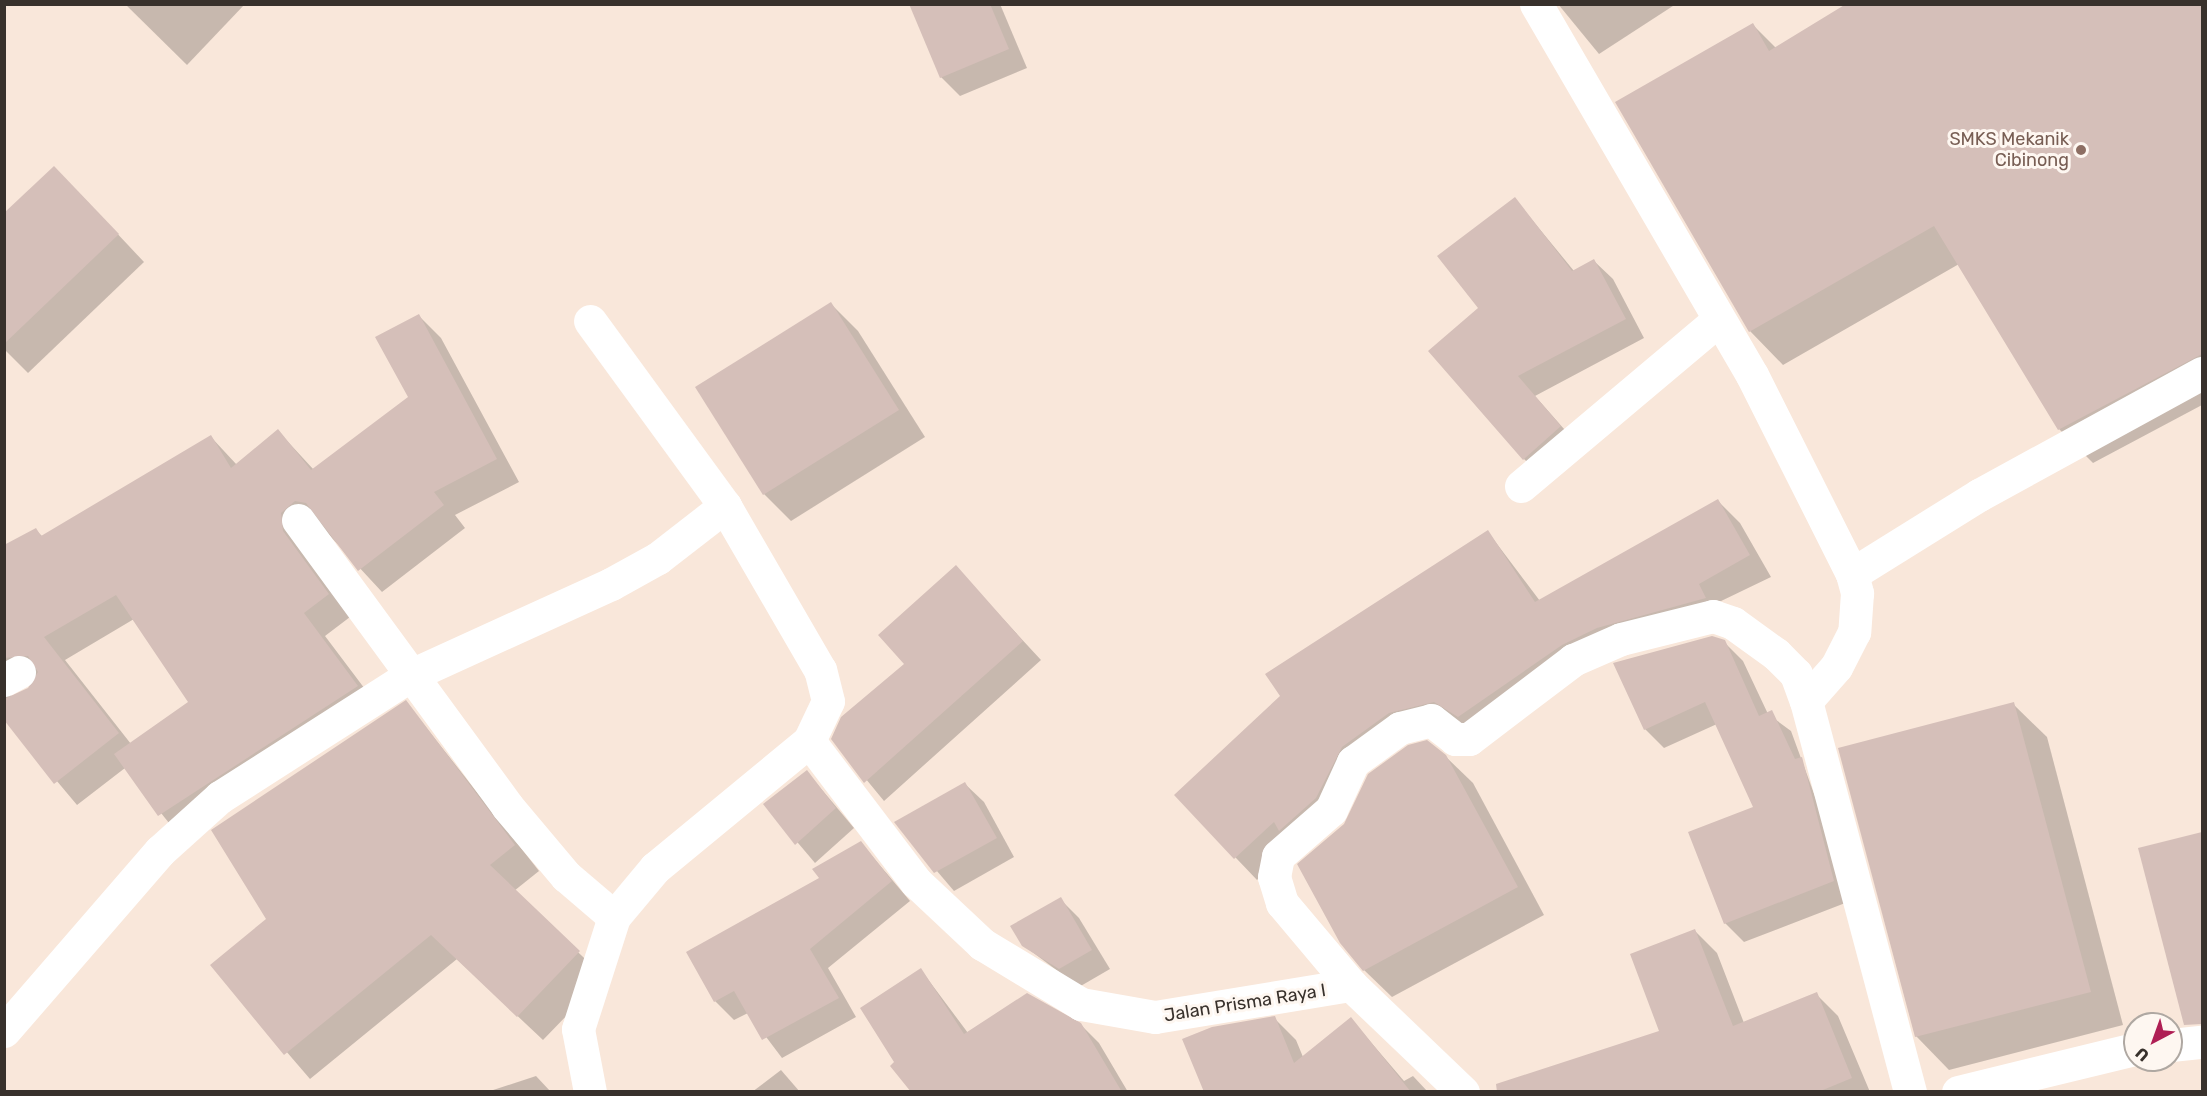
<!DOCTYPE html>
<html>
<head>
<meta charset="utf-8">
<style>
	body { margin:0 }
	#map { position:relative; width:2207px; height:1096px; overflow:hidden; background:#f9e7da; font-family:Rubik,sans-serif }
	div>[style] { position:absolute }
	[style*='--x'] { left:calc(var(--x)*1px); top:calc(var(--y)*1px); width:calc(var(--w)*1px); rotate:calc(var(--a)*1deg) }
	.shadow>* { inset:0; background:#0003 }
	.building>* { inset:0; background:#d5bfb9 }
	.minor>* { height:33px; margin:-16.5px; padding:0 16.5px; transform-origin:16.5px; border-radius:16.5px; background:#fff }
	.secondary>* { height:33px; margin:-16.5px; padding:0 16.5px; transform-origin:16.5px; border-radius:16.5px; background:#fff }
	.dots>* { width:16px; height:16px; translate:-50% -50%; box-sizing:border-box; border:3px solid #fef7f1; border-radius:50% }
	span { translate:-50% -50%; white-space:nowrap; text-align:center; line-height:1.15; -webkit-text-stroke:6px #fef7f1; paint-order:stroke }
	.education-label { font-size:18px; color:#785e54 }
	.right { translate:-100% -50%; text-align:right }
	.street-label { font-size:18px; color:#38312c }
	.frame { position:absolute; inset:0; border:6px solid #38312c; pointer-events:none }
	.north { position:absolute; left:2123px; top:1012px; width:60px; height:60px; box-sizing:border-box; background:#fef7f1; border:2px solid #afa8a2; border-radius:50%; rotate:221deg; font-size:16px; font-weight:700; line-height:24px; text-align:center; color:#38312c }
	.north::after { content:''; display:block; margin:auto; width:21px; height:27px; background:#af1f55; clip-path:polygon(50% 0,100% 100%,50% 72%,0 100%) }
</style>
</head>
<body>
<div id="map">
	<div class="shadow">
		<i style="clip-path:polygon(125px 4px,245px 4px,187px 65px)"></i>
		<i style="clip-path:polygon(911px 4px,1000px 4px,1027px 68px,960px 96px,941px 77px)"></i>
		<i style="clip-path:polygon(1558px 4px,1676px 4px,1599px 54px)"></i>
		<i style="clip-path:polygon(1849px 4px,2202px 4px,2202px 405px,2093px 463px,2059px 429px,1959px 264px,1783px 365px,1750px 331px,1617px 103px,1753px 25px,1776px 48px)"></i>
		<i style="clip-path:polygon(81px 195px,144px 262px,28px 373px,4px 349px,4px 215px)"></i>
		<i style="clip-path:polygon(1515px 199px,1574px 271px,1594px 261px,1613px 279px,1644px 338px,1535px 396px,1579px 446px,1543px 477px,1524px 459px,1480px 308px)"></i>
		<i style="clip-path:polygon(831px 304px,858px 331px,925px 437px,791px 521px,764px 494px)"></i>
		<i style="clip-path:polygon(evenodd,419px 316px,441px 338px,519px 482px,455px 515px,465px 528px,382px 592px,318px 523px,350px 617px,325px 636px,380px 709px,181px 838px,125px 768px,77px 805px,4px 718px,4px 547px,36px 530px,43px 537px,211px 437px,237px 465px,278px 431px,314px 470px,410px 398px,419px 316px,134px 619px,190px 702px,131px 744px,65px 660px,134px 619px,419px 316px,37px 677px,29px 689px,10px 698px,17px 686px,37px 677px)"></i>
		<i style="clip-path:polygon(1718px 501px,1740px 523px,1771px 577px,1584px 667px,1481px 738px,1412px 734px,1363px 769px,1257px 880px,1176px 795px,1488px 532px,1540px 601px)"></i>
		<i style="clip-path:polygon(956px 568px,1041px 660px,884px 801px,833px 739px,906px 664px)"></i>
		<i style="clip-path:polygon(1723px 641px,1743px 661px,1768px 714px,1791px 731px,1853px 900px,1744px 942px,1725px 923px,1755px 808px,1717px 724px,1664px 748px,1645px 729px)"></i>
		<i style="clip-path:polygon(406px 702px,539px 871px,514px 891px,604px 977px,543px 1040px,457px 959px,310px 1079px,212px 965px,268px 920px)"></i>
		<i style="clip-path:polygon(2013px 704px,2047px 737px,2123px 1025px,1949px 1070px,1916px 1036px)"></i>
		<i style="clip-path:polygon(1445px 756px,1473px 783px,1544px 915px,1392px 997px,1364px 970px)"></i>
		<i style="clip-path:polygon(807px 772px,854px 828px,815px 863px,765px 804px)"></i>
		<i style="clip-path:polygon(965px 784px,984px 802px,1014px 857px,954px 891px,896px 823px)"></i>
		<i style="clip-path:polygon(2202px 833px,2202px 1007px,2201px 1007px,2140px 849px)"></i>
		<i style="clip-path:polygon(861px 843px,910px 901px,828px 968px,856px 1017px,782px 1058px,748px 1013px,734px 1020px,715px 1001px,688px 952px,821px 878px)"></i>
		<i style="clip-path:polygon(1060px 899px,1079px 918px,1110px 969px,1079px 987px,1023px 945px)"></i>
		<i style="clip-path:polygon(1695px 931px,1717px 953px,1744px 1023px,1816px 994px,1838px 1016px,1870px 1092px,1544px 1092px,1661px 1031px)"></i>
		<i style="clip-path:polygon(921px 970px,968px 1033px,1080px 1024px,1099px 1043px,1128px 1092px,913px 1092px,896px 1062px)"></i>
		<i style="clip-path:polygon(1274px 1018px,1296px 1040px,1303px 1057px,1351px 1019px,1404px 1081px,1413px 1076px,1428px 1092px,1206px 1092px)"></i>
		<i style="clip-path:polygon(781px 1070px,800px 1092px,752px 1092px)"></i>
		<i style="clip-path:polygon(536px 1076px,551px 1092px,487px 1092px)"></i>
	</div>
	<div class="building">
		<i style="clip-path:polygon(909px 4px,990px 4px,1009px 49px,940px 78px)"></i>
		<i style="clip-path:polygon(1846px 4px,2202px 4px,2202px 354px,2058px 430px,1934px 226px,1749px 332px,1615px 102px,1753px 23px,1769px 51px)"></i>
		<i style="clip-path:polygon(54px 166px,119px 234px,4px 344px,4px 213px)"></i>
		<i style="clip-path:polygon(1515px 197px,1572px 271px,1594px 259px,1626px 319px,1518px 376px,1561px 426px,1523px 460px,1428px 351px,1478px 308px,1437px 256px)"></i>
		<i style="clip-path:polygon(831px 302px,899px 410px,763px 495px,695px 387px)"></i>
		<i style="clip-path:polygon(419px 314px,497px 459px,434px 492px,444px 505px,358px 571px,306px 503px,295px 501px,281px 513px,283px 531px,329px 594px,304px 613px,358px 686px,158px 816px,114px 754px,188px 702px,116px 595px,44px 637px,119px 733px,54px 784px,4px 720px,4px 699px,28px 688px,38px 672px,28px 656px,4px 658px,4px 545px,36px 528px,41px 536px,211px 435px,231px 468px,278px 429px,311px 470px,408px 397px,375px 337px)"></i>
		<i style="clip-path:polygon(1718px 499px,1750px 555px,1699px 584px,1706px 598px,1597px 628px,1562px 645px,1458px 717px,1434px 702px,1389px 713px,1342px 747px,1316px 798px,1279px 831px,1274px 822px,1234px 859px,1174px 795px,1280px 696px,1265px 674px,1488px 530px,1535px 602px)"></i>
		<i style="clip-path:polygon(956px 565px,1023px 641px,864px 783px,831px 739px,841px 717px,904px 664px,878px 635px)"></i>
		<i style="clip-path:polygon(1712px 636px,1725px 640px,1759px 716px,1772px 710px,1795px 759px,1802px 757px,1834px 881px,1724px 924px,1688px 832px,1753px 807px,1705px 702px,1644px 730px,1613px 663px)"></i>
		<i style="clip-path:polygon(406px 700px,515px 845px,490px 865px,580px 951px,517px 1017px,431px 935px,284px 1055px,210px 965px,266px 919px,211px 830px)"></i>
		<i style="clip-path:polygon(2014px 702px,2091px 992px,1915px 1037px,1838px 748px)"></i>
		<i style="clip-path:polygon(1427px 740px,1446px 755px,1518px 887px,1363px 971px,1340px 943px,1297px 864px,1344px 824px,1368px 774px,1408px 745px)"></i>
		<i style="clip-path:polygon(807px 770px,836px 808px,795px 845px,763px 804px)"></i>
		<i style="clip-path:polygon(965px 782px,997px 838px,934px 873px,894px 822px)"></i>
		<i style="clip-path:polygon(2202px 832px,2202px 1024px,2184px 1025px,2138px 848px)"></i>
		<i style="clip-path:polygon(861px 841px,892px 881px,810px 949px,839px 998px,762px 1040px,734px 991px,714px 1002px,686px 952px,819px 878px,812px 869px)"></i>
		<i style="clip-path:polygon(1061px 897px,1092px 950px,1059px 969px,1022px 946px,1010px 926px)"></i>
		<i style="clip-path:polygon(1695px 929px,1733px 1026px,1817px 992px,1852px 1078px,1818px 1092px,1497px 1092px,1496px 1084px,1659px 1031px,1630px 954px)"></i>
		<i style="clip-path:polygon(921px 968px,964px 1034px,1027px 993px,1081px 1023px,1122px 1092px,911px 1092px,890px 1066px,894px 1062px,860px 1008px)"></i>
		<i style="clip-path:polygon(1275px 1016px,1294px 1063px,1351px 1017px,1411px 1092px,1204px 1092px,1182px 1039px,1212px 1027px)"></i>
	</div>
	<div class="minor">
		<i style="--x:1536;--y:4;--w:429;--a:59.8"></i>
		<i style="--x:1752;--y:375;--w:223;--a:63.3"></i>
		<i style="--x:1852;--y:574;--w:20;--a:75"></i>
		<i style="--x:1857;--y:593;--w:39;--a:94"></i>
		<i style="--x:1854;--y:632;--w:39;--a:117"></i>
		<i style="--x:1836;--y:667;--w:45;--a:131.4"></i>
		<i style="--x:1806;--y:701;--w:405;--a:75.1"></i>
		<i style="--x:1521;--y:486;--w:258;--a:-40.1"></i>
		<i style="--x:298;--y:520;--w:354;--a:53.8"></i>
		<i style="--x:507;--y:806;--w:92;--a:49.9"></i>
		<i style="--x:566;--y:876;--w:63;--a:40.5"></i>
		<i style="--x:1852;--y:574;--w:150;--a:-31.9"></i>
		<i style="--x:1979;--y:495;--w:254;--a:-28.7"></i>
		<i style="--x:4;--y:680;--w:17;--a:-28"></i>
		<i style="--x:809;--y:741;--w:177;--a:52.8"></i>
		<i style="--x:916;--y:882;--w:91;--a:43.2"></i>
		<i style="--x:982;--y:944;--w:116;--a:31.2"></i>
		<i style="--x:1081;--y:1004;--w:75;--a:10"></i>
		<i style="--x:1155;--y:1017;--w:199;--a:-9.3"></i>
		<i style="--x:1351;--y:985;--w:155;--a:43.7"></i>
		<i style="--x:1351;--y:985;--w:107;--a:-130.1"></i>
		<i style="--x:1282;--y:903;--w:27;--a:-107"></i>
		<i style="--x:1274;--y:877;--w:21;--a:-79"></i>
		<i style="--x:1278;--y:856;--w:70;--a:-41"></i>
		<i style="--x:1331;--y:810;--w:53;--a:-65.4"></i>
		<i style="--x:1353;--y:762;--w:58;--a:-35.9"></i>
		<i style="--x:1400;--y:728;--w:32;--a:-14"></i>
		<i style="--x:1431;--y:720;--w:31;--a:38"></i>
		<i style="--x:1455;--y:739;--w:14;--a:0"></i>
		<i style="--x:1469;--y:739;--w:131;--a:-37.2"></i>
		<i style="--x:1573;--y:660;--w:52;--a:-23.6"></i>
		<i style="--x:1621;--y:639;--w:95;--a:-14"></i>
		<i style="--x:1713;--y:616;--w:21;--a:19"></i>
		<i style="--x:1733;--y:623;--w:53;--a:35.8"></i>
		<i style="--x:1776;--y:654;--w:28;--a:45"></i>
		<i style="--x:1796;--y:674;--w:29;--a:70"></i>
		<i style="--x:4;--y:1031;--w:238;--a:-49.1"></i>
		<i style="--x:160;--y:851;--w:81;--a:-42"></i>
		<i style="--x:220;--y:797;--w:224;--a:-32.6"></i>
		<i style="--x:409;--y:676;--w:222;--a:-24.5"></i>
		<i style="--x:611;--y:584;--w:54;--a:-29"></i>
		<i style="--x:658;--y:558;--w:85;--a:-37.8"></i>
		<i style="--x:725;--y:506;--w:229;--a:-126.1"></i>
		<i style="--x:590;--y:1092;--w:64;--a:-100.8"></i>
		<i style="--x:578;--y:1029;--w:118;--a:-72.2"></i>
		<i style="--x:614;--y:917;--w:64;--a:-50.1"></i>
		<i style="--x:655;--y:868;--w:200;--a:-39.5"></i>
		<i style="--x:809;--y:741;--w:44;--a:-64.6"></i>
		<i style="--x:828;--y:701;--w:32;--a:-104"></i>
		<i style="--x:820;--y:670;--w:190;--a:-120.1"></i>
	</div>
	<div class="secondary">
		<i style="--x:2171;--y:1045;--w:31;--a:-6"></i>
		<i style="--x:1958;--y:1092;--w:182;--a:-13.7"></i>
	</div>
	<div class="dots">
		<i style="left:2081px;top:150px;background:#8d6e63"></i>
	</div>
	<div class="education-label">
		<span class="right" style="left:2069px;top:150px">SMKS Mekanik<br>Cibinong</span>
	</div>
	<div class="street-label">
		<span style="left:1245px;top:1003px;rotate:-9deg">Jalan Prisma Raya I</span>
	</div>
	<div class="frame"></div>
	<div class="north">U</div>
</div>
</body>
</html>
